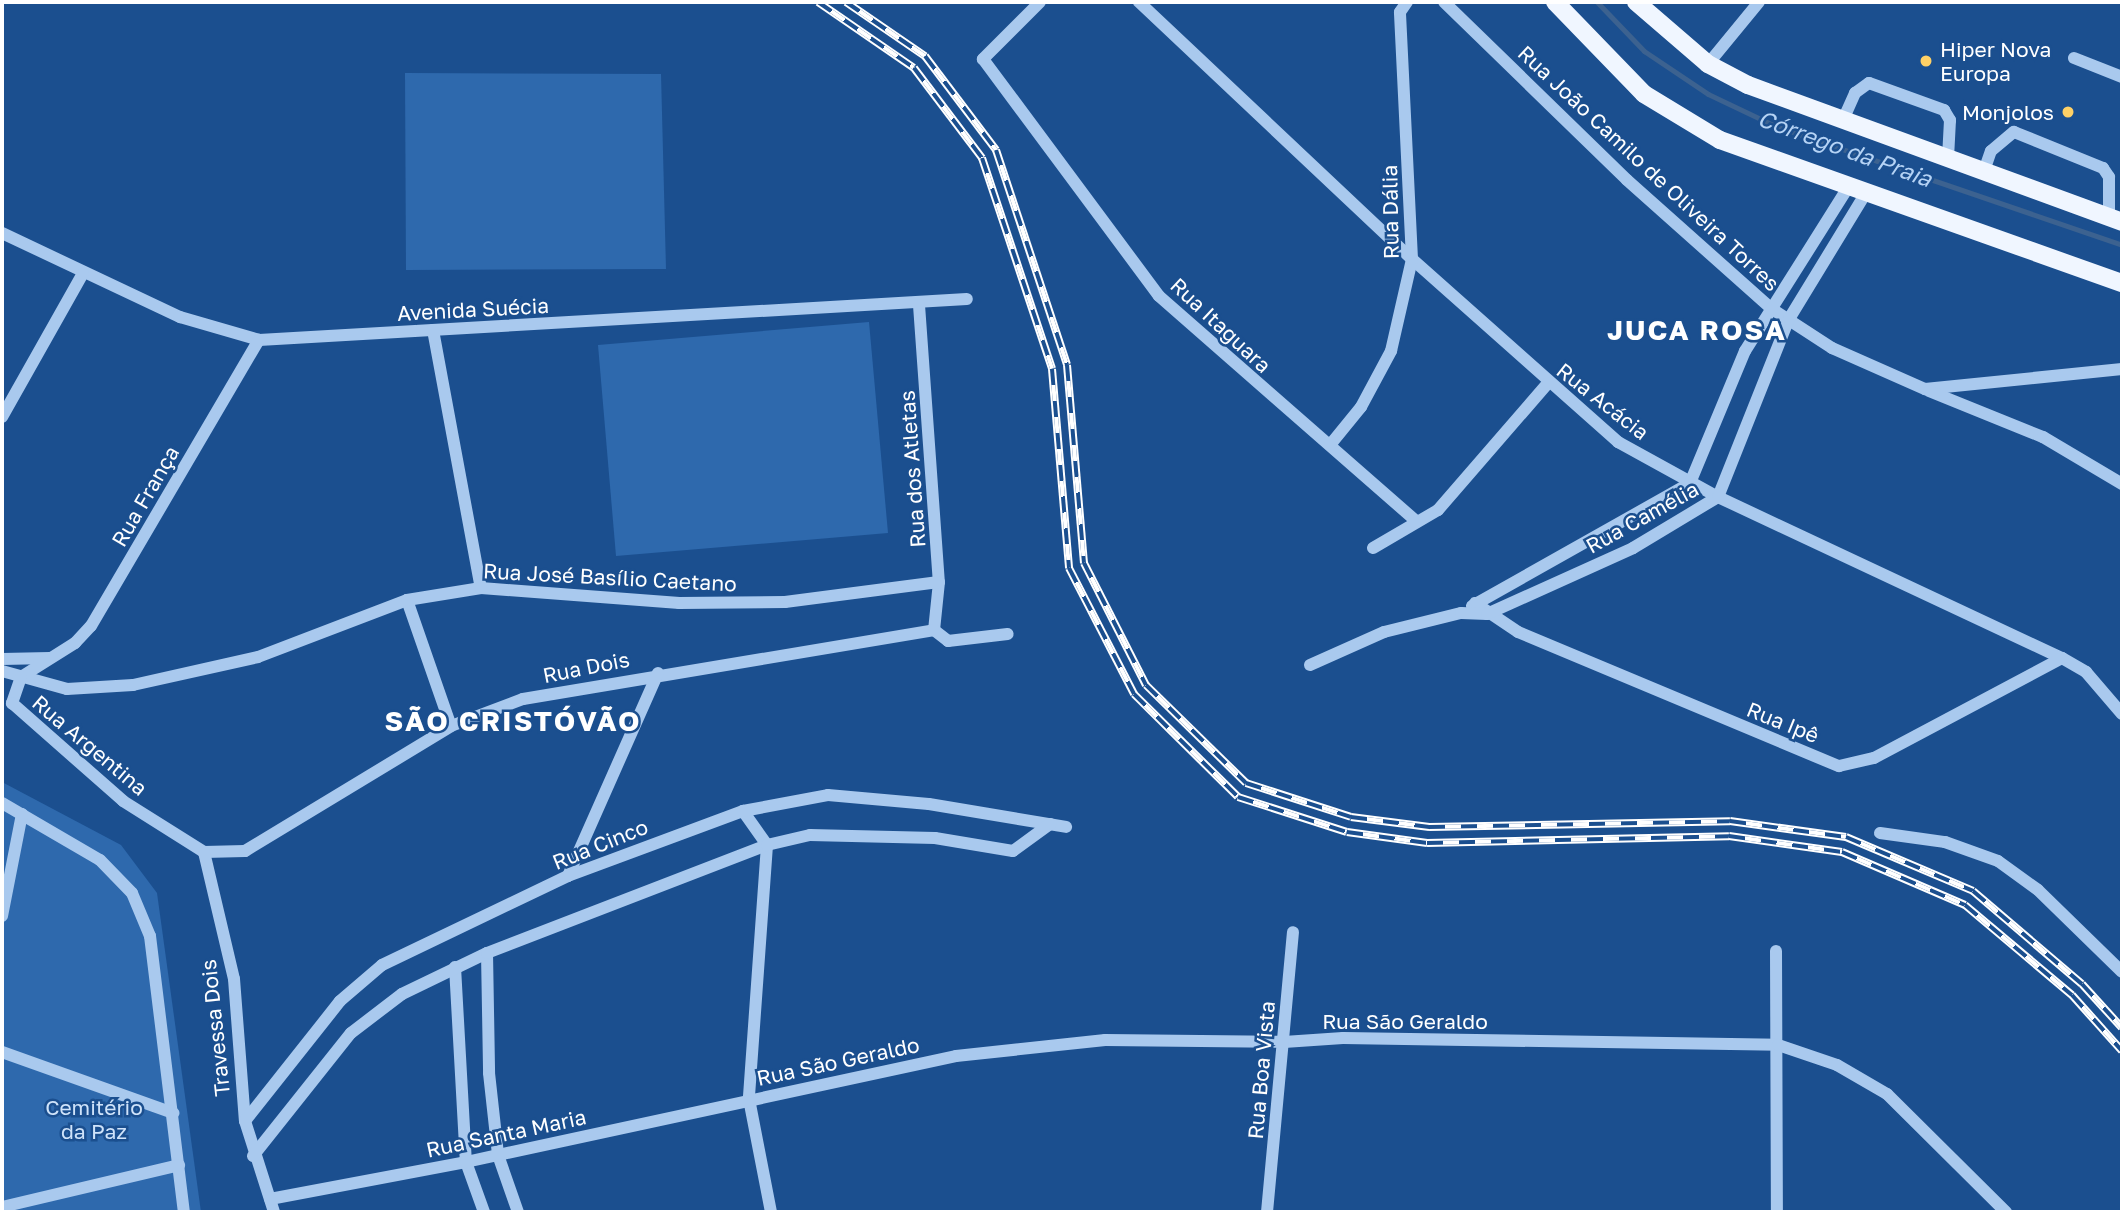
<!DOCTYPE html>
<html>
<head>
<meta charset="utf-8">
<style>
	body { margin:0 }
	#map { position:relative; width:2124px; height:1214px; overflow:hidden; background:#1b4f8f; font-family:"Golos Text",sans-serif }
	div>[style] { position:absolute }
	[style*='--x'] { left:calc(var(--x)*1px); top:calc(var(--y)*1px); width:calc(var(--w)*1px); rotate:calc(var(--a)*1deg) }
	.green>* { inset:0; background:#2e69ad }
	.stream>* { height:5px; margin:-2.5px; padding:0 2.5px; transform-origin:2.5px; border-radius:2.5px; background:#3c6290 }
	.minor>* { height:12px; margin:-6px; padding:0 6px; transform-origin:6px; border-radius:6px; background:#a9c9ee }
	.major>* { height:18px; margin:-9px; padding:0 9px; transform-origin:9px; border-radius:9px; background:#f0f6ff }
	.rail>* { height:8px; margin-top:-4px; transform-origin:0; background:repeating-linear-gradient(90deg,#1b4f8f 0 16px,#fff 0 32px); box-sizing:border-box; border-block:2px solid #fff }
	.dots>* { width:19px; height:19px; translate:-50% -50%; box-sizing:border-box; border:4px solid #1b4f8f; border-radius:50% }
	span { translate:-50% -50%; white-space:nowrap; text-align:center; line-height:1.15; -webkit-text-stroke:5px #1b4f8f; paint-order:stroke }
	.poi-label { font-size:21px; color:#fff }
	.left { translate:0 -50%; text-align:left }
	.right { translate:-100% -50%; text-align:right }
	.street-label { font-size:21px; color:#fff }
	.park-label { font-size:21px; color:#cfe3fa }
	.water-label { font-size:23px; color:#b5d3f5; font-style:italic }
	.district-label { font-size:28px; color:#fff; font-weight:700; letter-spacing:2px }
	.frame { position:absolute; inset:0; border:4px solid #fff; pointer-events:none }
</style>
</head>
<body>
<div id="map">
	<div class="green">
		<i style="clip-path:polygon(405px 73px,661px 74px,666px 269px,406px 270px)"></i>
		<i style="clip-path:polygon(869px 322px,888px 533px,616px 556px,598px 345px)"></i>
		<i style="clip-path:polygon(2px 782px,121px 845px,157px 893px,201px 1212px,2px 1212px)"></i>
	</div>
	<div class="stream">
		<i style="--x:1597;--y:2;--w:68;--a:46.2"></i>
		<i style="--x:1644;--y:51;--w:77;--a:33.9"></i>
		<i style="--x:1708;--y:94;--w:74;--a:25.5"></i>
		<i style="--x:1775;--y:126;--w:367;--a:18.9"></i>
	</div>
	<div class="minor">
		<i style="--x:1040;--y:2;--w:81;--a:135"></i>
		<i style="--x:983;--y:59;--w:295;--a:53.4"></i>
		<i style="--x:1159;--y:296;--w:342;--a:41.2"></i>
		<i style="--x:1139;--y:2;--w:375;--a:43.3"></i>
		<i style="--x:1412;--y:259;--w:276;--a:41.6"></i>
		<i style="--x:1618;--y:442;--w:114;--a:28.8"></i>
		<i style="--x:1718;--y:497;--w:380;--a:25.1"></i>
		<i style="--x:2062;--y:658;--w:28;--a:30"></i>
		<i style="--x:2086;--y:672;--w:55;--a:49.4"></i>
		<i style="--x:1444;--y:2;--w:255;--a:44.2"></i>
		<i style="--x:1627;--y:180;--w:194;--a:41.7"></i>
		<i style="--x:1772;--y:309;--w:72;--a:33"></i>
		<i style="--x:1832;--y:348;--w:102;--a:23.8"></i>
		<i style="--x:1925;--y:389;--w:198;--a:-5.8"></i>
		<i style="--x:2074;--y:58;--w:52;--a:21.6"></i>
		<i style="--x:1708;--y:64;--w:80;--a:-50.6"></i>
		<i style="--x:1843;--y:120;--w:30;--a:-66"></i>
		<i style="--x:1855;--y:93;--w:17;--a:-36"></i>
		<i style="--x:1869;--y:83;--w:80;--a:19.8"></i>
		<i style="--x:1944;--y:110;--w:12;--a:59"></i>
		<i style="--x:1950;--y:120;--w:38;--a:93"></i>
		<i style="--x:1984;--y:171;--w:21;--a:-71"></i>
		<i style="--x:1991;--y:151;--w:30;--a:-40"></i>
		<i style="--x:2014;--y:132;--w:96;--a:22"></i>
		<i style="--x:2103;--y:168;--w:11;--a:56"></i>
		<i style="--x:2109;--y:177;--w:40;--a:90"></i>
		<i style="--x:2;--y:233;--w:197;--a:25.3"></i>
		<i style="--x:180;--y:317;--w:82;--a:16.2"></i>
		<i style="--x:259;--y:340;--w:709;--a:-3.31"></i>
		<i style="--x:919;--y:305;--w:278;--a:85.9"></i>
		<i style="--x:939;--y:582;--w:48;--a:95.9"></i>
		<i style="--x:433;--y:330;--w:262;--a:79.5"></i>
		<i style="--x:1929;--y:391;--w:123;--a:22"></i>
		<i style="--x:2043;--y:437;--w:92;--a:30.7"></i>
		<i style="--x:2;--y:417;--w:165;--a:-60.6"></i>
		<i style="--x:1330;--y:445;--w:49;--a:-50.8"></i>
		<i style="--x:1361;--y:407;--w:64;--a:-61.8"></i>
		<i style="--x:1391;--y:351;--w:94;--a:-77.1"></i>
		<i style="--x:1412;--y:259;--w:247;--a:-92.8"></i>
		<i style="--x:1400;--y:12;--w:12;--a:-55"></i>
		<i style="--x:1373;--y:548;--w:75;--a:-30.3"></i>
		<i style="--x:1438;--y:510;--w:168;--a:-49.1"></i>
		<i style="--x:407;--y:600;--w:133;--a:70.8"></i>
		<i style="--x:1475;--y:603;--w:52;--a:34"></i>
		<i style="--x:1518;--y:632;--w:348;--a:22.7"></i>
		<i style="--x:1839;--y:766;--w:36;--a:-13"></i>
		<i style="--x:1874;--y:758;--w:213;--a:-28"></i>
		<i style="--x:1472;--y:606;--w:250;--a:-29.4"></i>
		<i style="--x:1690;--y:483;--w:143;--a:-67.4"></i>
		<i style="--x:1745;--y:351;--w:197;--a:-57.8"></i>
		<i style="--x:2;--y:659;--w:48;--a:-1.2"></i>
		<i style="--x:1310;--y:665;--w:81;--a:-24"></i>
		<i style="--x:1384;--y:632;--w:79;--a:-13.9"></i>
		<i style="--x:1461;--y:613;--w:26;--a:2"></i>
		<i style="--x:1487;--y:614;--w:160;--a:-24.3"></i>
		<i style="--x:1633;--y:548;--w:99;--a:-31"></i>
		<i style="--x:1718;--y:497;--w:192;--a:-68.3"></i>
		<i style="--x:1789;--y:319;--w:150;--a:-58.6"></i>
		<i style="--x:2;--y:671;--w:67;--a:15.5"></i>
		<i style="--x:67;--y:689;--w:66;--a:-3.5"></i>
		<i style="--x:133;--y:685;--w:128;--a:-12.6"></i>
		<i style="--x:258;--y:657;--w:160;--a:-20.9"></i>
		<i style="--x:407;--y:600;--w:75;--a:-9.2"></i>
		<i style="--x:481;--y:588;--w:199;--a:4.3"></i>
		<i style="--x:679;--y:603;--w:106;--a:-0.5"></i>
		<i style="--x:785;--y:602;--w:155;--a:-7.4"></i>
		<i style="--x:21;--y:677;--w:64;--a:-32.2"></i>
		<i style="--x:75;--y:643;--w:23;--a:-47"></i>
		<i style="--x:91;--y:626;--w:332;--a:-59.6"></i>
		<i style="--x:21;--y:677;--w:28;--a:109"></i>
		<i style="--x:12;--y:703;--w:148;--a:41.4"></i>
		<i style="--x:123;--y:801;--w:96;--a:32.2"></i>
		<i style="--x:2;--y:803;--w:113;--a:30.2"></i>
		<i style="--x:100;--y:860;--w:46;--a:45.9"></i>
		<i style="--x:132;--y:893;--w:47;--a:67.3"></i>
		<i style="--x:150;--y:936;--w:278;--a:83"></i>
		<i style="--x:743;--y:811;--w:42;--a:54.8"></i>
		<i style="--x:767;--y:845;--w:255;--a:94.1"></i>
		<i style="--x:749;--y:1099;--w:115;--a:79"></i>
		<i style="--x:1880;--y:833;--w:66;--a:7.9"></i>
		<i style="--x:1945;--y:842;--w:56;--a:19.7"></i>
		<i style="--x:1998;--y:861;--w:49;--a:35.9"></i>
		<i style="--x:2038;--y:890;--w:117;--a:44.3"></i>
		<i style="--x:204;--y:852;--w:41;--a:-1.4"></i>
		<i style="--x:245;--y:851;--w:241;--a:-31.2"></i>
		<i style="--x:451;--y:726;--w:77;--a:-20.6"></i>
		<i style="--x:523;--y:699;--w:417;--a:-9.5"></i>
		<i style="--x:934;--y:630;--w:18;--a:38"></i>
		<i style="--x:948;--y:641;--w:60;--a:-6.7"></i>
		<i style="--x:204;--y:852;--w:130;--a:76.7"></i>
		<i style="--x:234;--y:979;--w:142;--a:85.6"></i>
		<i style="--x:245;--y:1121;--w:96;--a:72.3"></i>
		<i style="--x:568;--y:876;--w:222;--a:-66.1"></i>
		<i style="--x:2;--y:916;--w:104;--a:-78.9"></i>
		<i style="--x:1776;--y:951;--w:261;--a:89.8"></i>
		<i style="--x:487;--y:953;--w:120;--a:89"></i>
		<i style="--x:489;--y:1073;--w:82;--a:83.7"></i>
		<i style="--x:498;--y:1155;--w:60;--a:70.7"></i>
		<i style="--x:455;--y:967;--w:195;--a:86.8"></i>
		<i style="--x:466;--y:1162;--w:53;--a:70.2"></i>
		<i style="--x:2;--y:1052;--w:182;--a:19.6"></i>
		<i style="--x:245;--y:1121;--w:153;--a:-51.6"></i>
		<i style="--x:340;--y:1001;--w:55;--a:-40.6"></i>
		<i style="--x:382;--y:965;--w:206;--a:-25.6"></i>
		<i style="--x:568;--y:876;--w:187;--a:-20.4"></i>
		<i style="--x:743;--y:811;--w:86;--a:-10.7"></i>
		<i style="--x:828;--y:795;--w:101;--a:5.1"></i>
		<i style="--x:929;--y:804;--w:139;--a:9.5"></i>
		<i style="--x:253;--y:1156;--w:157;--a:-51.5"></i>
		<i style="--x:351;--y:1033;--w:64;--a:-37.4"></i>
		<i style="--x:402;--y:994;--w:94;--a:-25.8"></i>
		<i style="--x:487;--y:953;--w:300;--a:-21.1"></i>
		<i style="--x:767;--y:845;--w:44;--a:-13.1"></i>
		<i style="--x:810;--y:835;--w:125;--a:1.4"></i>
		<i style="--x:935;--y:838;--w:79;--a:9.5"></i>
		<i style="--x:1013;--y:851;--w:46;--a:-36.1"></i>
		<i style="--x:270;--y:1199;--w:199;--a:-10.7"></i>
		<i style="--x:466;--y:1162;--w:501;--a:-12.21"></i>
		<i style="--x:956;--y:1056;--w:150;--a:-6.1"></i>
		<i style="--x:1105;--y:1040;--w:179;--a:0.6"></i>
		<i style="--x:1284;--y:1042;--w:59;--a:-3.9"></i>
		<i style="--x:1343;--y:1038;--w:435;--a:0.9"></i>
		<i style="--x:1778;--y:1045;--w:62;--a:18.7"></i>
		<i style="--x:1837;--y:1065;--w:58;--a:30.1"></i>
		<i style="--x:1887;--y:1094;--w:168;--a:44.8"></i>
		<i style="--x:2;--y:1207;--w:182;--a:-13.3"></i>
		<i style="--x:1267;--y:1212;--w:281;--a:-84.7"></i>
	</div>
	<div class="major">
		<i style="--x:1555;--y:2;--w:128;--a:45.9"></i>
		<i style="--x:1644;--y:94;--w:89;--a:31.2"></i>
		<i style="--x:1720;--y:140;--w:427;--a:19.6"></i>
		<i style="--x:1636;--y:2;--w:95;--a:40.7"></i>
		<i style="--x:1708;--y:64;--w:45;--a:27.7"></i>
		<i style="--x:1748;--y:85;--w:398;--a:20.1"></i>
	</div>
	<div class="rail">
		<i style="--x:818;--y:2;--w:116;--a:34.5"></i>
		<i style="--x:914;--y:68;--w:113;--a:52.9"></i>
		<i style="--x:982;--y:158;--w:222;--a:71.6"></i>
		<i style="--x:1052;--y:369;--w:200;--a:85.1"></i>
		<i style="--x:1069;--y:568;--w:142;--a:62.7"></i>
		<i style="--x:1134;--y:694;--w:146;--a:44.7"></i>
		<i style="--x:1238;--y:797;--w:114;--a:17.8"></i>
		<i style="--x:1347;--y:832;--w:81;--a:7.8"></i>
		<i style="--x:1427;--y:843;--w:302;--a:-1.3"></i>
		<i style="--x:1729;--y:836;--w:114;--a:8.1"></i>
		<i style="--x:1842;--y:852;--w:134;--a:23.3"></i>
		<i style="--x:1965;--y:905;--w:140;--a:40.1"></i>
		<i style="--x:2072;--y:995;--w:75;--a:48.2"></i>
		<i style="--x:846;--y:2;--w:96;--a:34.4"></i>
		<i style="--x:925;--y:56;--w:118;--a:52.9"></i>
		<i style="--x:996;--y:150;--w:226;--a:71.7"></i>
		<i style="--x:1067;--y:365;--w:199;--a:85.1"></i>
		<i style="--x:1084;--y:563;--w:137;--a:63.1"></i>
		<i style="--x:1146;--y:685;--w:140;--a:44.4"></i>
		<i style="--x:1246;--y:783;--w:110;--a:17.9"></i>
		<i style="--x:1351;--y:817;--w:79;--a:7.3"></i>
		<i style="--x:1429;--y:827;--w:301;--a:-1.1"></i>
		<i style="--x:1730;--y:821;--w:117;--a:7.9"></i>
		<i style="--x:1846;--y:837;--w:138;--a:23"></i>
		<i style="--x:1973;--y:891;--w:143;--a:40.5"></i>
		<i style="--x:2082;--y:984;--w:59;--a:47.7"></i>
	</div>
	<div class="dots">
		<i style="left:1926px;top:61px;background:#ffd166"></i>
		<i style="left:2068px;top:112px;background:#ffd166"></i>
	</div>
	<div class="poi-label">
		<span class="left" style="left:1940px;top:61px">Hiper Nova<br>Europa</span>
		<span class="right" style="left:2054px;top:112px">Monjolos</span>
	</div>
	<div class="street-label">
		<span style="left:1649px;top:168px;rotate:43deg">Rua João Camilo de Oliveira Torres</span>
		<span style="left:1390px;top:212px;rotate:-91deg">Rua Dália</span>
		<span style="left:473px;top:309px;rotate:-3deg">Avenida Suécia</span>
		<span style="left:1221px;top:325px;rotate:43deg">Rua Itaguara</span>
		<span style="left:1603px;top:401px;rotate:38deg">Rua Acácia</span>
		<span style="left:912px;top:469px;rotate:-94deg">Rua dos Atletas</span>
		<span style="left:145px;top:496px;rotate:-60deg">Rua França</span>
		<span style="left:1642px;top:517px;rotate:-29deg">Rua Camélia</span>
		<span style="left:610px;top:577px;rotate:3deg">Rua José Basílio Caetano</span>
		<span style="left:586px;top:667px;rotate:-11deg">Rua Dois</span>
		<span style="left:1783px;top:722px;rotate:22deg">Rua Ipê</span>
		<span style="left:90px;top:745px;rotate:40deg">Rua Argentina</span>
		<span style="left:600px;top:844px;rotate:-22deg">Rua Cinco</span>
		<span style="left:1405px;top:1021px">Rua São Geraldo</span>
		<span style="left:215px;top:1028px;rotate:-96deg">Travessa Dois</span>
		<span style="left:838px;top:1061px;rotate:-12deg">Rua São Geraldo</span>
		<span style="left:1261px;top:1070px;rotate:-85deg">Rua Boa Vista</span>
		<span style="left:506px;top:1133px;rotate:-12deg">Rua Santa Maria</span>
	</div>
	<div class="park-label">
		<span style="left:94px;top:1119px">Cemitério<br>da Paz</span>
	</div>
	<div class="water-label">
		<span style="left:1845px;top:148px;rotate:20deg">Córrego da Praia</span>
	</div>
	<div class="district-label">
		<span style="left:1697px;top:330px">JUCA ROSA</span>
		<span style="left:513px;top:721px">SÃO CRISTÓVÃO</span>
	</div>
	<div class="frame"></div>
</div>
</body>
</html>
